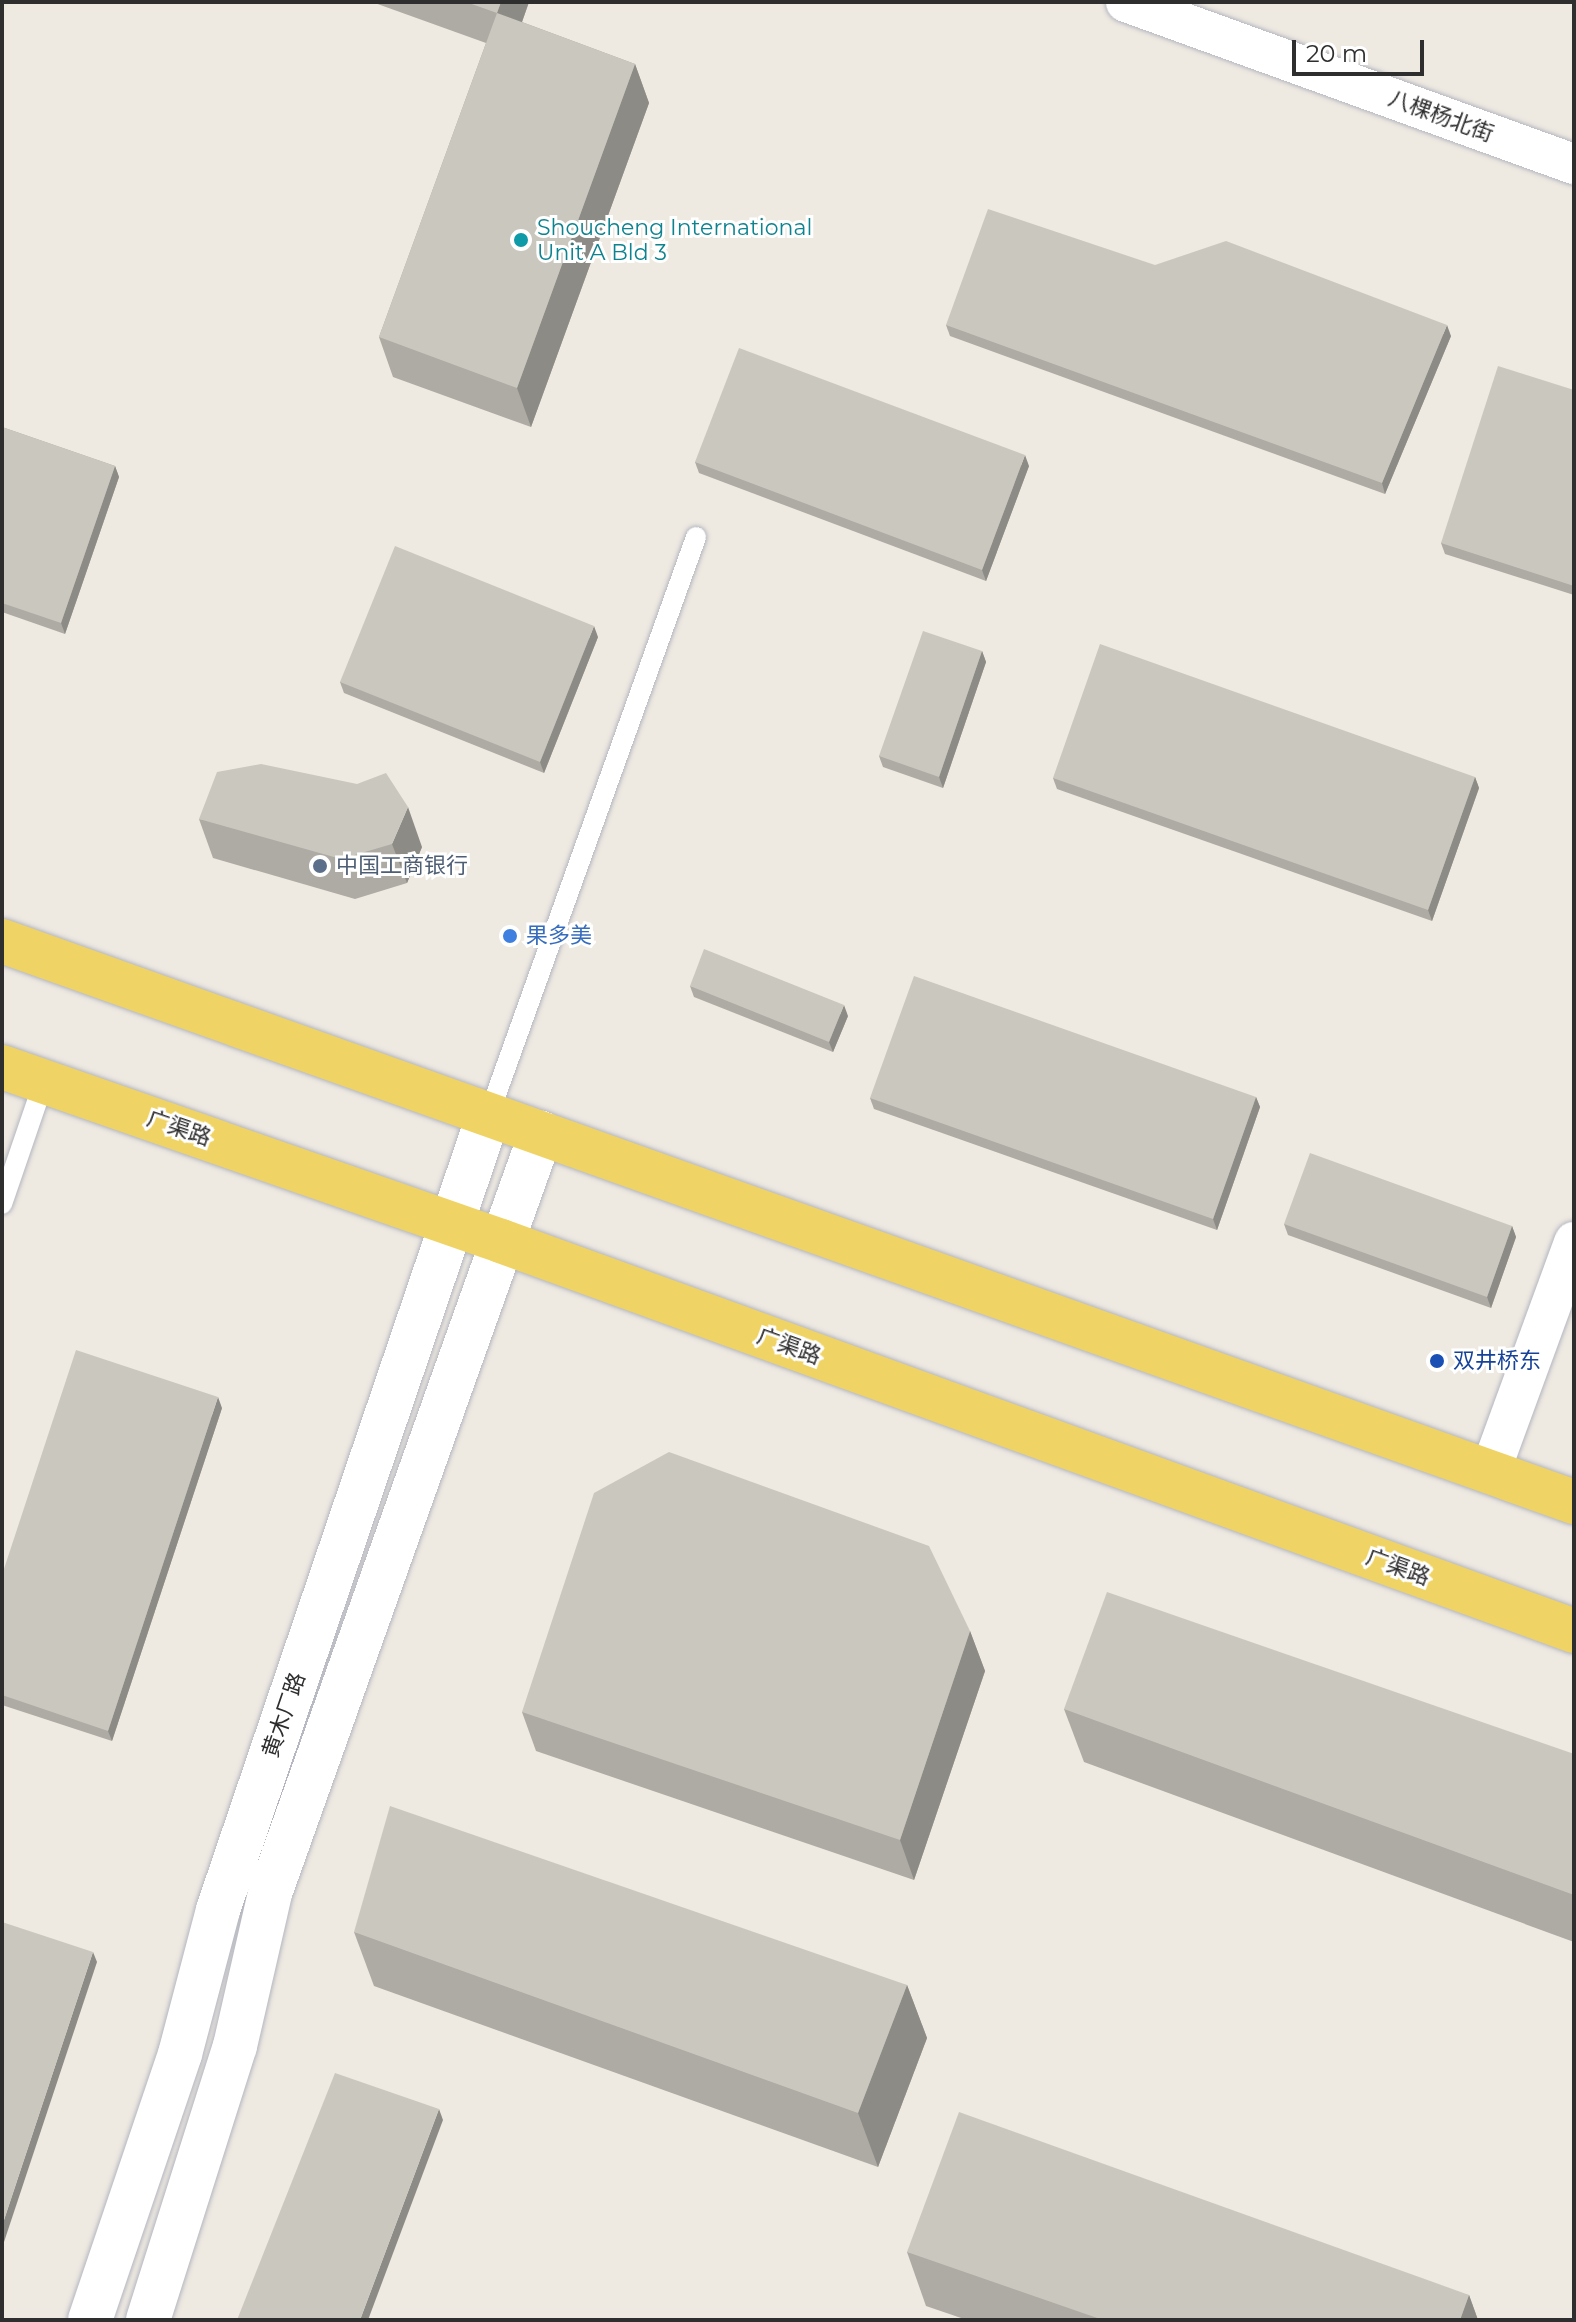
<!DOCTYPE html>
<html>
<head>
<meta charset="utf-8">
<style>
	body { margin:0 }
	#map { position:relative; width:1576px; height:2322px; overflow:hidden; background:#eee9e1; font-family:Montserrat,"Noto Sans SC",sans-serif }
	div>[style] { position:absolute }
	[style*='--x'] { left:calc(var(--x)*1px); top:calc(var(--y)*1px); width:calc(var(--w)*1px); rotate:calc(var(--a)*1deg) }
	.roads { filter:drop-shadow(0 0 2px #b4b6c0) drop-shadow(0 0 2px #b4b6c0) }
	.service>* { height:20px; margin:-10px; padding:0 10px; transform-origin:10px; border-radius:10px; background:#fff }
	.minor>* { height:40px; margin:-20px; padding:0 20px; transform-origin:20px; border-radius:20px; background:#fff }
	.secondary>* { height:44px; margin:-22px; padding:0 22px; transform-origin:22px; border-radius:22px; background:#fff }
	.primary>* { height:44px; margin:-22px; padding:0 22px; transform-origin:22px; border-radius:22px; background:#efd465 }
	.wall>* { inset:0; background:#aeaba4 }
	.shaded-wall>* { inset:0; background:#8d8b86 }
	.building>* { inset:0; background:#cac7bf }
	.dots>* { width:22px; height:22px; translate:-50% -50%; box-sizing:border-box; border:4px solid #fff; border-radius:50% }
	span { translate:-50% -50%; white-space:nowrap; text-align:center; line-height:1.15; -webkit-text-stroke:6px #fff; paint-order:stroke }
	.street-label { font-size:22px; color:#2e2e2e }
	.culture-label { font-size:22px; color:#0d838f }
	.left { translate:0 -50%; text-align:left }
	.service-label { font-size:22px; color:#4e5e75 }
	.shop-label { font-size:22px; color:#366cbe }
	.transit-label { font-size:22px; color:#164399 }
	.frame { position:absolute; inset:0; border:4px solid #2e2e2e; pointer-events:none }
	.scale { position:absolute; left:1292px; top:40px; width:132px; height:36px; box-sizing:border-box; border:4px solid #2e2e2e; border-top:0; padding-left:10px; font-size:24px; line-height:28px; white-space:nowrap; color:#2e2e2e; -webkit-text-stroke:6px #fff; paint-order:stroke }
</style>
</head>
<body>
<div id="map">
	<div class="roads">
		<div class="service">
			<i style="--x:489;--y:1114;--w:613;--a:-70.26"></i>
			<i style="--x:2;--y:1204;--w:130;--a:-71.1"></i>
		</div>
		<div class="minor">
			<i style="--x:1126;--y:2;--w:476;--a:19.9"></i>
			<i style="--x:1490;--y:1472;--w:245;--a:-69.9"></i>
		</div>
		<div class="secondary">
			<i style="--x:90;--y:2320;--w:281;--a:-71.3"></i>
			<i style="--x:180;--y:2054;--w:149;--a:-75.2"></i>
			<i style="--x:218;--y:1910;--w:841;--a:-71.2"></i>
			<i style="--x:148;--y:2320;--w:287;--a:-72.4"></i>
			<i style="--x:235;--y:2046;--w:157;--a:-77.1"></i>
			<i style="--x:270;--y:1893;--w:807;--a:-70.37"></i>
		</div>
		<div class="primary">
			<i style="--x:2;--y:941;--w:1669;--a:19.64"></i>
			<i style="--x:2;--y:1067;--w:528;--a:19.22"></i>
			<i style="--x:501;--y:1241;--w:1142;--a:19.97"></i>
		</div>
	</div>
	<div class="wall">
		<i style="clip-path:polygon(372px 2px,529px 2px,522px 22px,635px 64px,649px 103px,531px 427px,393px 377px,379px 337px,486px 43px)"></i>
		<i style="clip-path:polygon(1155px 265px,1451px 336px,1385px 494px,950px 336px,946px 325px)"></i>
		<i style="clip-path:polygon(1574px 390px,1574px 595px,1445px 554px,1441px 543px)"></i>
		<i style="clip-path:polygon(2px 427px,115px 466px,119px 477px,65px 634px,2px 612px)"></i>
		<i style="clip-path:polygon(695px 462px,1029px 466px,986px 581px,699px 473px)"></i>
		<i style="clip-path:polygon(598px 637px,544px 773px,344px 693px,340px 682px)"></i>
		<i style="clip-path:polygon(982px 651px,986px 662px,943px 788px,883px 767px,879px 756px)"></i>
		<i style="clip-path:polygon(1475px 777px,1479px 788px,1432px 921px,1057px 789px,1053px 778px)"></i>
		<i style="clip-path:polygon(199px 819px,422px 847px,407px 883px,355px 899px,213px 858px)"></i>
		<i style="clip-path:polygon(690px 986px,848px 1016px,833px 1052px,694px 997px)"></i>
		<i style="clip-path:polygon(1256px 1097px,1260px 1107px,1217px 1230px,874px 1109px,870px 1098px)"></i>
		<i style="clip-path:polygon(1284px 1224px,1512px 1226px,1516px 1237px,1491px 1308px,1288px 1235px)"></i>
		<i style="clip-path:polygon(222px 1408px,112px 1741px,2px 1705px,2px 1575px)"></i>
		<i style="clip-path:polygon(970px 1631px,985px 1671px,914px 1880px,536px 1751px,522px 1712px)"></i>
		<i style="clip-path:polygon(1064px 1709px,1574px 1754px,1574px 1942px,1084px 1762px)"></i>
		<i style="clip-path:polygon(354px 1932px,907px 1985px,927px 2038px,878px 2167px,374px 1986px)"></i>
		<i style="clip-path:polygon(907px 2252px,1469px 2295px,1478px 2320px,967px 2320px,926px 2306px)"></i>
	</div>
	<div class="shaded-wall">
		<i style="clip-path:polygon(501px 2px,529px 2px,511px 53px,497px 13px)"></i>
		<i style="clip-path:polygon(635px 64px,649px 103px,531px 427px,517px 388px)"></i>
		<i style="clip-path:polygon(1447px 325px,1451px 336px,1385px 494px,1382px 483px)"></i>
		<i style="clip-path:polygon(1025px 455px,1029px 466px,986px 581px,982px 570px)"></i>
		<i style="clip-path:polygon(115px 466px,119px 477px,65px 634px,61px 623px)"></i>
		<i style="clip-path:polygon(594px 626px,598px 637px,544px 773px,540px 762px)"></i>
		<i style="clip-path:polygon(982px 651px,986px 662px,943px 788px,939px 777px)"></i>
		<i style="clip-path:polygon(1475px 777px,1479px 788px,1432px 921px,1428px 910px)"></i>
		<i style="clip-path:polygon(408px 807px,422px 847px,407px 883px,392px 844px)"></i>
		<i style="clip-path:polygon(844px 1005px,848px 1016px,833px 1052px,829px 1042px)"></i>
		<i style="clip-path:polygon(1256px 1097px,1260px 1107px,1217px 1230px,1213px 1219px)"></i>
		<i style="clip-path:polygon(1512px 1226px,1516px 1237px,1491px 1308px,1487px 1297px)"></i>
		<i style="clip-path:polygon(218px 1397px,222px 1408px,112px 1741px,108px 1731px)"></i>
		<i style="clip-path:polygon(970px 1631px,985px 1671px,914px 1880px,900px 1840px)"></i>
		<i style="clip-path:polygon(93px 1952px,97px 1962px,2px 2248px,2px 2226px)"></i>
		<i style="clip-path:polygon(907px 1985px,927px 2038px,878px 2167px,858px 2113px)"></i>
		<i style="clip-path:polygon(439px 2109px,443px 2120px,368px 2320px,360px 2320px)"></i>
		<i style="clip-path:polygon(1469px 2295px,1478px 2320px,1460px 2320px)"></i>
	</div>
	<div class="building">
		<i style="clip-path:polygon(466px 2px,501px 2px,497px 13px,635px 64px,517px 388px,379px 337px,497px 13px)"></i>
		<i style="clip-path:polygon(988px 209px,1155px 265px,1226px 241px,1447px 325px,1382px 483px,946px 325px)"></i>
		<i style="clip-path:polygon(739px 348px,1025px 455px,982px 570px,695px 462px)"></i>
		<i style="clip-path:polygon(1498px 366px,1574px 390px,1574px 586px,1441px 543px)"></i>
		<i style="clip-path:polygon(2px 427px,115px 466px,61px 623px,2px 603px)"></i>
		<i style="clip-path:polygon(395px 546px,594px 626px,540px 762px,340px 682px)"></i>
		<i style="clip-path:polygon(923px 631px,982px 651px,939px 777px,879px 756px)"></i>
		<i style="clip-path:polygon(1100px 644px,1475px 777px,1428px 910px,1053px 778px)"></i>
		<i style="clip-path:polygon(261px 764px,357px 784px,386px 773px,408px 807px,392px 844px,341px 859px,199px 819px,217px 772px)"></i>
		<i style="clip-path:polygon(704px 949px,844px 1005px,829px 1042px,690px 986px)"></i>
		<i style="clip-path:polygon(914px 976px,1256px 1097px,1213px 1219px,870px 1098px)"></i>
		<i style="clip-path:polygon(1310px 1153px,1512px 1226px,1487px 1297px,1284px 1224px)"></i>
		<i style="clip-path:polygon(76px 1350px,218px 1397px,108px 1731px,2px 1695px,2px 1575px)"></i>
		<i style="clip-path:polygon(669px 1452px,929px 1546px,970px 1631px,900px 1840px,522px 1712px,594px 1493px)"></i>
		<i style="clip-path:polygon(1107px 1592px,1574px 1754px,1574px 1895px,1064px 1709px)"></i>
		<i style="clip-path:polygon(390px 1806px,907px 1985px,858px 2113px,354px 1932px)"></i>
		<i style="clip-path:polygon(2px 1922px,93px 1952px,2px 2226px)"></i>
		<i style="clip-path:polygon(335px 2073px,439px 2109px,360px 2320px,237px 2320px)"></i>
		<i style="clip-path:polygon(959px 2112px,1469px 2295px,1460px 2320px,1103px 2320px,907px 2252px)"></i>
	</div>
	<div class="dots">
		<i style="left:521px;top:240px;background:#0f9aa8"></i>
		<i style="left:320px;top:866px;background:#5c6f8a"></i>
		<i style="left:510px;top:936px;background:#3f7fe0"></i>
		<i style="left:1437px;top:1361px;background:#1a4fb4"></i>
	</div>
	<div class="street-label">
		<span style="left:1441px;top:116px;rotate:20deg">八棵杨北街</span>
		<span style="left:179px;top:1128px;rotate:19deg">广渠路</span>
		<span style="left:789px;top:1346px;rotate:20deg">广渠路</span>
		<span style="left:1398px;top:1567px;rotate:20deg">广渠路</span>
		<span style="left:284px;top:1715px;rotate:-71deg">黄木厂路</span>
	</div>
	<div class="culture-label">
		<span class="left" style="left:537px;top:240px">Shoucheng International<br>Unit A Bld 3</span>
	</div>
	<div class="service-label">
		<span class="left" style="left:336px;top:866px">中国工商银行</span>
	</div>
	<div class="shop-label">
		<span class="left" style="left:526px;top:936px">果多美</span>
	</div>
	<div class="transit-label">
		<span class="left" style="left:1453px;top:1361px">双井桥东</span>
	</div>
	<div class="frame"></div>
	<div class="scale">20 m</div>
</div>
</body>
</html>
